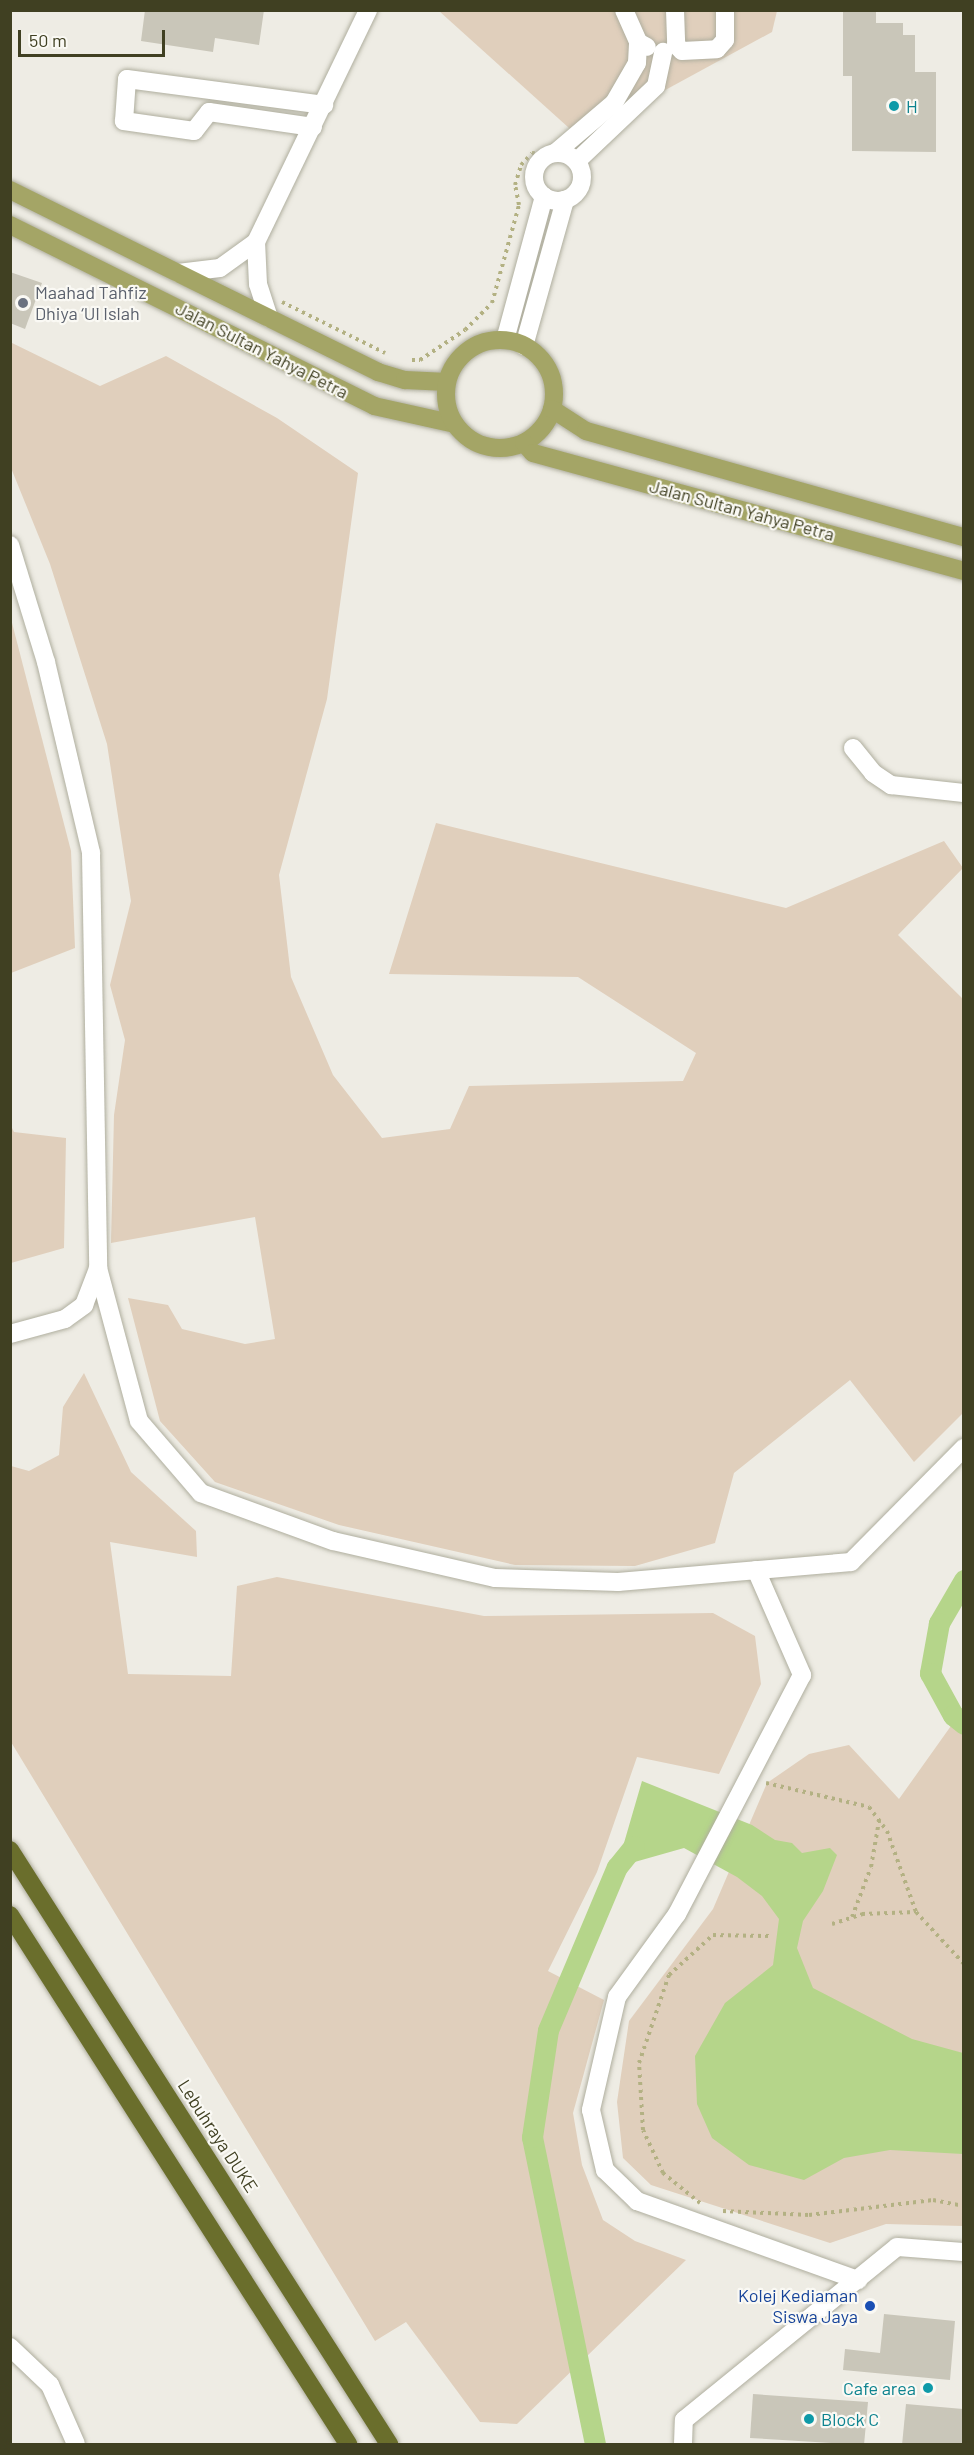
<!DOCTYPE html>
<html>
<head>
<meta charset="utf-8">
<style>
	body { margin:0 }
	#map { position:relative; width:974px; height:2455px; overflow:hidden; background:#eeece4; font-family:Barlow,sans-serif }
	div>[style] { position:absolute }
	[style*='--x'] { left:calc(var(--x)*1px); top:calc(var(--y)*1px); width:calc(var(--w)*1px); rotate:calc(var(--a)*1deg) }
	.green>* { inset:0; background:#e0cfbc }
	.water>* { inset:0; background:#b5d58a }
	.canal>* { height:21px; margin:-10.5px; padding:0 10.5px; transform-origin:10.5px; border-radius:10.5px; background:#b5d58a }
	.building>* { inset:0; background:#c9c6b9 }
	.path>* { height:4px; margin-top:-2px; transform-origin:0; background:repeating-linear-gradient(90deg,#b3b183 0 3px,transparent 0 7.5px) }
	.roads { filter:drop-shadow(0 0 2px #afae9e) drop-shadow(0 0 2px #afae9e) }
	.minor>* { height:18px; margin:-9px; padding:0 9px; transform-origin:9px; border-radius:9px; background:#fff }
	.minor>.ring { margin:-9px; padding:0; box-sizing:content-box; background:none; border:18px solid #fff; border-radius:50% }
	.major>* { height:18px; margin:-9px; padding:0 9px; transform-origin:9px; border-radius:9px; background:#a4a566 }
	.major>.ring { margin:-9px; padding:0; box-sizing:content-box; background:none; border:18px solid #a4a566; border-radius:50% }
	.highway>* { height:18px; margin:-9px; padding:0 9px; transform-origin:9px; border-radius:9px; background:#6a6e2c }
	.dots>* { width:16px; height:16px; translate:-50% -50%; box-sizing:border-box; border:3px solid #faf9f4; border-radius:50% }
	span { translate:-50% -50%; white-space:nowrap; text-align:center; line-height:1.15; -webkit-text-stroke:4.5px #faf9f4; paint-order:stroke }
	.culture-label { font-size:18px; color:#0d838f }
	.left { translate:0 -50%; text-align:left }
	.right { translate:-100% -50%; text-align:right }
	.worship-label { font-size:18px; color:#5b616d }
	.street-label { font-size:18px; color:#404022 }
	.transit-label { font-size:18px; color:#164399 }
	.frame { position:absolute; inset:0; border:12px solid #404022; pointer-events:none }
	.scale { position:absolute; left:18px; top:30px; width:147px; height:27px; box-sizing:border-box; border:3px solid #404022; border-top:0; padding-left:8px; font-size:18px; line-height:21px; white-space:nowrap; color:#404022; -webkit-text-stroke:4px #faf9f4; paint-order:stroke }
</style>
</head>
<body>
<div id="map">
	<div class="green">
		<i style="clip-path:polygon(439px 11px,777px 11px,772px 32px,579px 137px)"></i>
		<i style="clip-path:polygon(10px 342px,100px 386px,166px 356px,277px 418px,358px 473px,327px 699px,279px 875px,291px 977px,333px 1075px,382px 1138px,450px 1129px,469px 1086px,683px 1081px,696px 1053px,578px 977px,389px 974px,436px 823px,786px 908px,944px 841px,963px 868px,898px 935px,963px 999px,963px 1413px,914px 1462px,850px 1380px,734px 1473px,715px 1543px,635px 1566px,515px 1565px,339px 1525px,215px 1482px,160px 1421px,128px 1298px,168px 1305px,182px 1329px,245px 1344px,275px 1339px,255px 1217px,111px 1243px,114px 1115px,125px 1040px,110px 985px,131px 901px,107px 744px,50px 564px,11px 468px)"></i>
		<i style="clip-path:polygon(11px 619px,71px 851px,75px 948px,11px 973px)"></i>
		<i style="clip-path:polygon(10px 1124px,14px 1132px,66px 1138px,64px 1248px,11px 1263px)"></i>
		<i style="clip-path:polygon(84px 1373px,131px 1472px,196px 1531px,197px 1557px,110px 1542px,128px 1674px,231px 1676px,237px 1586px,277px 1577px,484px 1616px,713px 1613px,755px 1636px,761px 1684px,719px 1774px,637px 1757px,597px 1872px,548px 1971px,604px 2000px,573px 2113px,582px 2165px,603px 2220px,635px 2241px,686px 2260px,517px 2424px,480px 2422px,406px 2322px,375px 2341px,11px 1742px,11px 1466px,29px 1471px,59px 1455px,63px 1407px)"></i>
		<i style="clip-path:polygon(963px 1709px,963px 2226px,886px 2224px,830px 2243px,651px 2185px,623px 2158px,617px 2102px,629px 2021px,713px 1909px,767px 1783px,809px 1754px,849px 1745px,899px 1799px)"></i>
	</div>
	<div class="water">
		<i style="clip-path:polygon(642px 1781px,752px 1825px,775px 1840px,792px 1843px,802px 1853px,830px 1848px,837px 1855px,823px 1891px,803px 1921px,797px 1948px,813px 1988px,912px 2039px,963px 2053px,963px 2154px,890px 2150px,844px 2158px,804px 2180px,749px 2165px,712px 2138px,697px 2104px,695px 2056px,725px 2003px,773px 1965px,779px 1919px,762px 1896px,737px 1877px,684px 1848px,617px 1867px)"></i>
	</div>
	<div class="canal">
		<i style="--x:964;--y:1580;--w:50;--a:120.2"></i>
		<i style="--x:939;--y:1623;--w:51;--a:100.2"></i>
		<i style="--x:930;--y:1673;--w:48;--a:61.3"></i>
		<i style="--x:953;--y:1715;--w:14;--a:39"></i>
		<i style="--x:595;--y:2444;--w:313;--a:-101.6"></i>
		<i style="--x:532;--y:2137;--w:108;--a:-81.5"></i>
		<i style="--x:548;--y:2030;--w:177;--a:-67.1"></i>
		<i style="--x:617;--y:1867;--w:27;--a:-51"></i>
	</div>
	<div class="building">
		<i style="clip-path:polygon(145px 10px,264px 10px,259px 45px,215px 38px,213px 52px,141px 41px)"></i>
		<i style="clip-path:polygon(843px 10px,876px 10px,876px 23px,903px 23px,903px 35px,915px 35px,915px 72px,936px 72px,936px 152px,852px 151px,852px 76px,843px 76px)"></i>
		<i style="clip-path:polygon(10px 272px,42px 283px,25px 329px,10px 323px)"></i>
		<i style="clip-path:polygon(884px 2314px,955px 2321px,950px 2380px,843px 2370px,845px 2349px,880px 2353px)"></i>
		<i style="clip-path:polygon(753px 2394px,868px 2402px,864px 2445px,750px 2438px)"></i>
		<i style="clip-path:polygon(906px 2404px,963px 2409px,963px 2445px,902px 2445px)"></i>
	</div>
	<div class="path">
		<i style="--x:282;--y:302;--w:115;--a:26.3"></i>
		<i style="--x:412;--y:360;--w:8;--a:0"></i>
		<i style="--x:420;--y:360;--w:54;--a:-33.7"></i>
		<i style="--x:465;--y:330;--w:38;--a:-45"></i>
		<i style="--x:492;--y:303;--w:102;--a:-74.6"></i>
		<i style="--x:519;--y:205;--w:20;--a:-101"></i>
		<i style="--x:515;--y:185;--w:21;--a:-73"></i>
		<i style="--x:521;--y:165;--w:16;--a:-47"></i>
		<i style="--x:532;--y:153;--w:8;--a:7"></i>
		<i style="--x:766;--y:1783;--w:106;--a:13.1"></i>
		<i style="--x:869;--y:1807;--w:30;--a:53"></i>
		<i style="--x:887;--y:1831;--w:86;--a:70.3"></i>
		<i style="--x:916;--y:1912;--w:71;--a:47.3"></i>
		<i style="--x:852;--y:1917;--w:53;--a:-69.2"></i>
		<i style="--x:871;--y:1867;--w:47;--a:-80.1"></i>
		<i style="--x:832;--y:1924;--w:32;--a:-18"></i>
		<i style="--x:862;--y:1914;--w:54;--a:-2.1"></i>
		<i style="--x:700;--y:2203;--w:48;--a:-141"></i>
		<i style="--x:663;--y:2173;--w:47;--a:-114.9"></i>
		<i style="--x:643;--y:2130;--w:67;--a:-93.4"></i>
		<i style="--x:639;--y:2063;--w:93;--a:-71.2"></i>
		<i style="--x:669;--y:1975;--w:59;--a:-42.3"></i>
		<i style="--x:713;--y:1935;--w:56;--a:1"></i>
		<i style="--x:723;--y:2211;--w:86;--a:2.7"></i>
		<i style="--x:809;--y:2215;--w:125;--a:-6.9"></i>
		<i style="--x:933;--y:2200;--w:32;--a:11"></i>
	</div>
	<div class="roads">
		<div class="minor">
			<i style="--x:624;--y:10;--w:35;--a:66"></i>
			<i style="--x:638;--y:42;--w:10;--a:29"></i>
			<i style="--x:675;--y:10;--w:35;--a:88"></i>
			<i style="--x:676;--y:45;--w:8;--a:45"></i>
			<i style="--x:682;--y:51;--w:35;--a:-3"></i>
			<i style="--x:717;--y:49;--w:12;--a:-48"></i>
			<i style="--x:725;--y:40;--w:30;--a:-90"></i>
			<i style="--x:313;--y:127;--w:105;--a:-171.8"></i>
			<i style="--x:209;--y:112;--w:24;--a:128"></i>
			<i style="--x:194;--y:131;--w:71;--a:-171.9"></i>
			<i style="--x:124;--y:121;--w:42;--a:-85.9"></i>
			<i style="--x:127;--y:79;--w:199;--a:7.5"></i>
			<i style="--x:555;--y:153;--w:77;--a:-40.3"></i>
			<i style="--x:614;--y:103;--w:46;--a:-60.1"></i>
			<i style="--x:637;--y:63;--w:21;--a:-87"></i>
			<i class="ring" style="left:534px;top:153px;width:30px;height:30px"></i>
			<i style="--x:577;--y:161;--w:109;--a:-43.5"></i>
			<i style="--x:656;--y:86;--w:35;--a:-78"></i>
			<i style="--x:178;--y:273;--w:42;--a:-6.8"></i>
			<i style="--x:220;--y:268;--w:44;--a:-35.8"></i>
			<i style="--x:269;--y:318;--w:36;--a:-108"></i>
			<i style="--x:258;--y:284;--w:42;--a:-92.7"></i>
			<i style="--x:256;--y:242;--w:258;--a:-64.2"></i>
			<i style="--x:505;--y:340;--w:149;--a:-74.8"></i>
			<i style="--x:524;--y:346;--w:152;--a:-74.3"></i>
			<i style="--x:10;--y:545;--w:122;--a:72.9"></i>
			<i style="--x:46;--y:662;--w:196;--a:76.7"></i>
			<i style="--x:91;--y:853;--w:415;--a:89"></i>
			<i style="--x:98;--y:1268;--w:158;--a:75"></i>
			<i style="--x:139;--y:1421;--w:95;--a:49.3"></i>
			<i style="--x:201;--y:1493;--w:140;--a:20"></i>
			<i style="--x:333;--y:1541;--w:166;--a:12.9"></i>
			<i style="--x:495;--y:1578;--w:123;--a:1.9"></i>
			<i style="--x:618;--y:1582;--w:234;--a:-4.9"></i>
			<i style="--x:851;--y:1562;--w:161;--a:-45.3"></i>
			<i style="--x:853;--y:748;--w:32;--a:51"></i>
			<i style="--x:873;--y:773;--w:22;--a:34"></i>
			<i style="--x:891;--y:785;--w:73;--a:6.3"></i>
			<i style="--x:10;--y:1334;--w:57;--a:-15.3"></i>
			<i style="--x:65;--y:1319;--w:24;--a:-36"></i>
			<i style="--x:84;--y:1305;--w:40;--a:-69"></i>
			<i style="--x:756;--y:1570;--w:115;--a:66.3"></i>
			<i style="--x:802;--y:1675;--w:270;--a:117.6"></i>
			<i style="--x:677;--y:1914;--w:102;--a:125.9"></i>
			<i style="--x:617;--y:1997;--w:116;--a:103"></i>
			<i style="--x:591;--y:2110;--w:62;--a:76.9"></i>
			<i style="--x:605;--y:2170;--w:45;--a:44.1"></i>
			<i style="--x:637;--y:2201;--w:235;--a:19.7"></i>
			<i style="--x:10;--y:2347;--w:55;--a:43.5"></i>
			<i style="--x:50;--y:2385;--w:64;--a:66.2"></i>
			<i style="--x:683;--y:2444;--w:24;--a:-88"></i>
			<i style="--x:684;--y:2420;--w:274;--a:-39.1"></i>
			<i style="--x:897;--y:2247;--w:67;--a:4.3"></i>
		</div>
		<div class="major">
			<i style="--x:10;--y:190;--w:411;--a:26.3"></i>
			<i style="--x:378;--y:372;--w:28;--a:17"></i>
			<i style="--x:405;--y:380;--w:42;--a:2.7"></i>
			<i style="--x:10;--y:225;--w:407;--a:26.4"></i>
			<i style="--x:374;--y:406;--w:83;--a:12.5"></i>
			<i class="ring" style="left:446px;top:340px;width:90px;height:90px"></i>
			<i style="--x:552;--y:409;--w:40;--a:32.9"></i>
			<i style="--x:586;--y:431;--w:393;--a:15.7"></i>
			<i style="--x:524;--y:443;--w:13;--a:48"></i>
			<i style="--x:533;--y:453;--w:447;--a:15.3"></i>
		</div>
		<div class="highway">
			<i style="--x:10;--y:1850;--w:705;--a:57.46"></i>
			<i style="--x:10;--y:1915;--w:628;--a:57.42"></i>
		</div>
	</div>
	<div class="dots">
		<i style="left:894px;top:106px;background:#0f9aa8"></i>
		<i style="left:23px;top:303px;background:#6b7280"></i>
		<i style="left:870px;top:2306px;background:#1a4fb4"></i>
		<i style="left:928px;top:2388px;background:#0f9aa8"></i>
		<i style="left:809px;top:2419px;background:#0f9aa8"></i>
	</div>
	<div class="culture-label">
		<span class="left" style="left:906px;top:106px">H</span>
		<span class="right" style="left:916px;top:2388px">Cafe area</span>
		<span class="left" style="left:821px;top:2419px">Block C</span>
	</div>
	<div class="worship-label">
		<span class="left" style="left:35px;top:303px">Maahad Tahfiz<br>Dhiya ‘Ul Islah</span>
	</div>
	<div class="street-label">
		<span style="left:262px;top:350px;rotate:27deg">Jalan Sultan Yahya Petra</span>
		<span style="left:742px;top:510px;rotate:15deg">Jalan Sultan Yahya Petra</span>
		<span style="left:218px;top:2136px;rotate:57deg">Lebuhraya DUKE</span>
	</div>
	<div class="transit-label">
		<span class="right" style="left:858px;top:2306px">Kolej Kediaman<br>Siswa Jaya</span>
	</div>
	<div class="frame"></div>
	<div class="scale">50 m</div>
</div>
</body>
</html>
